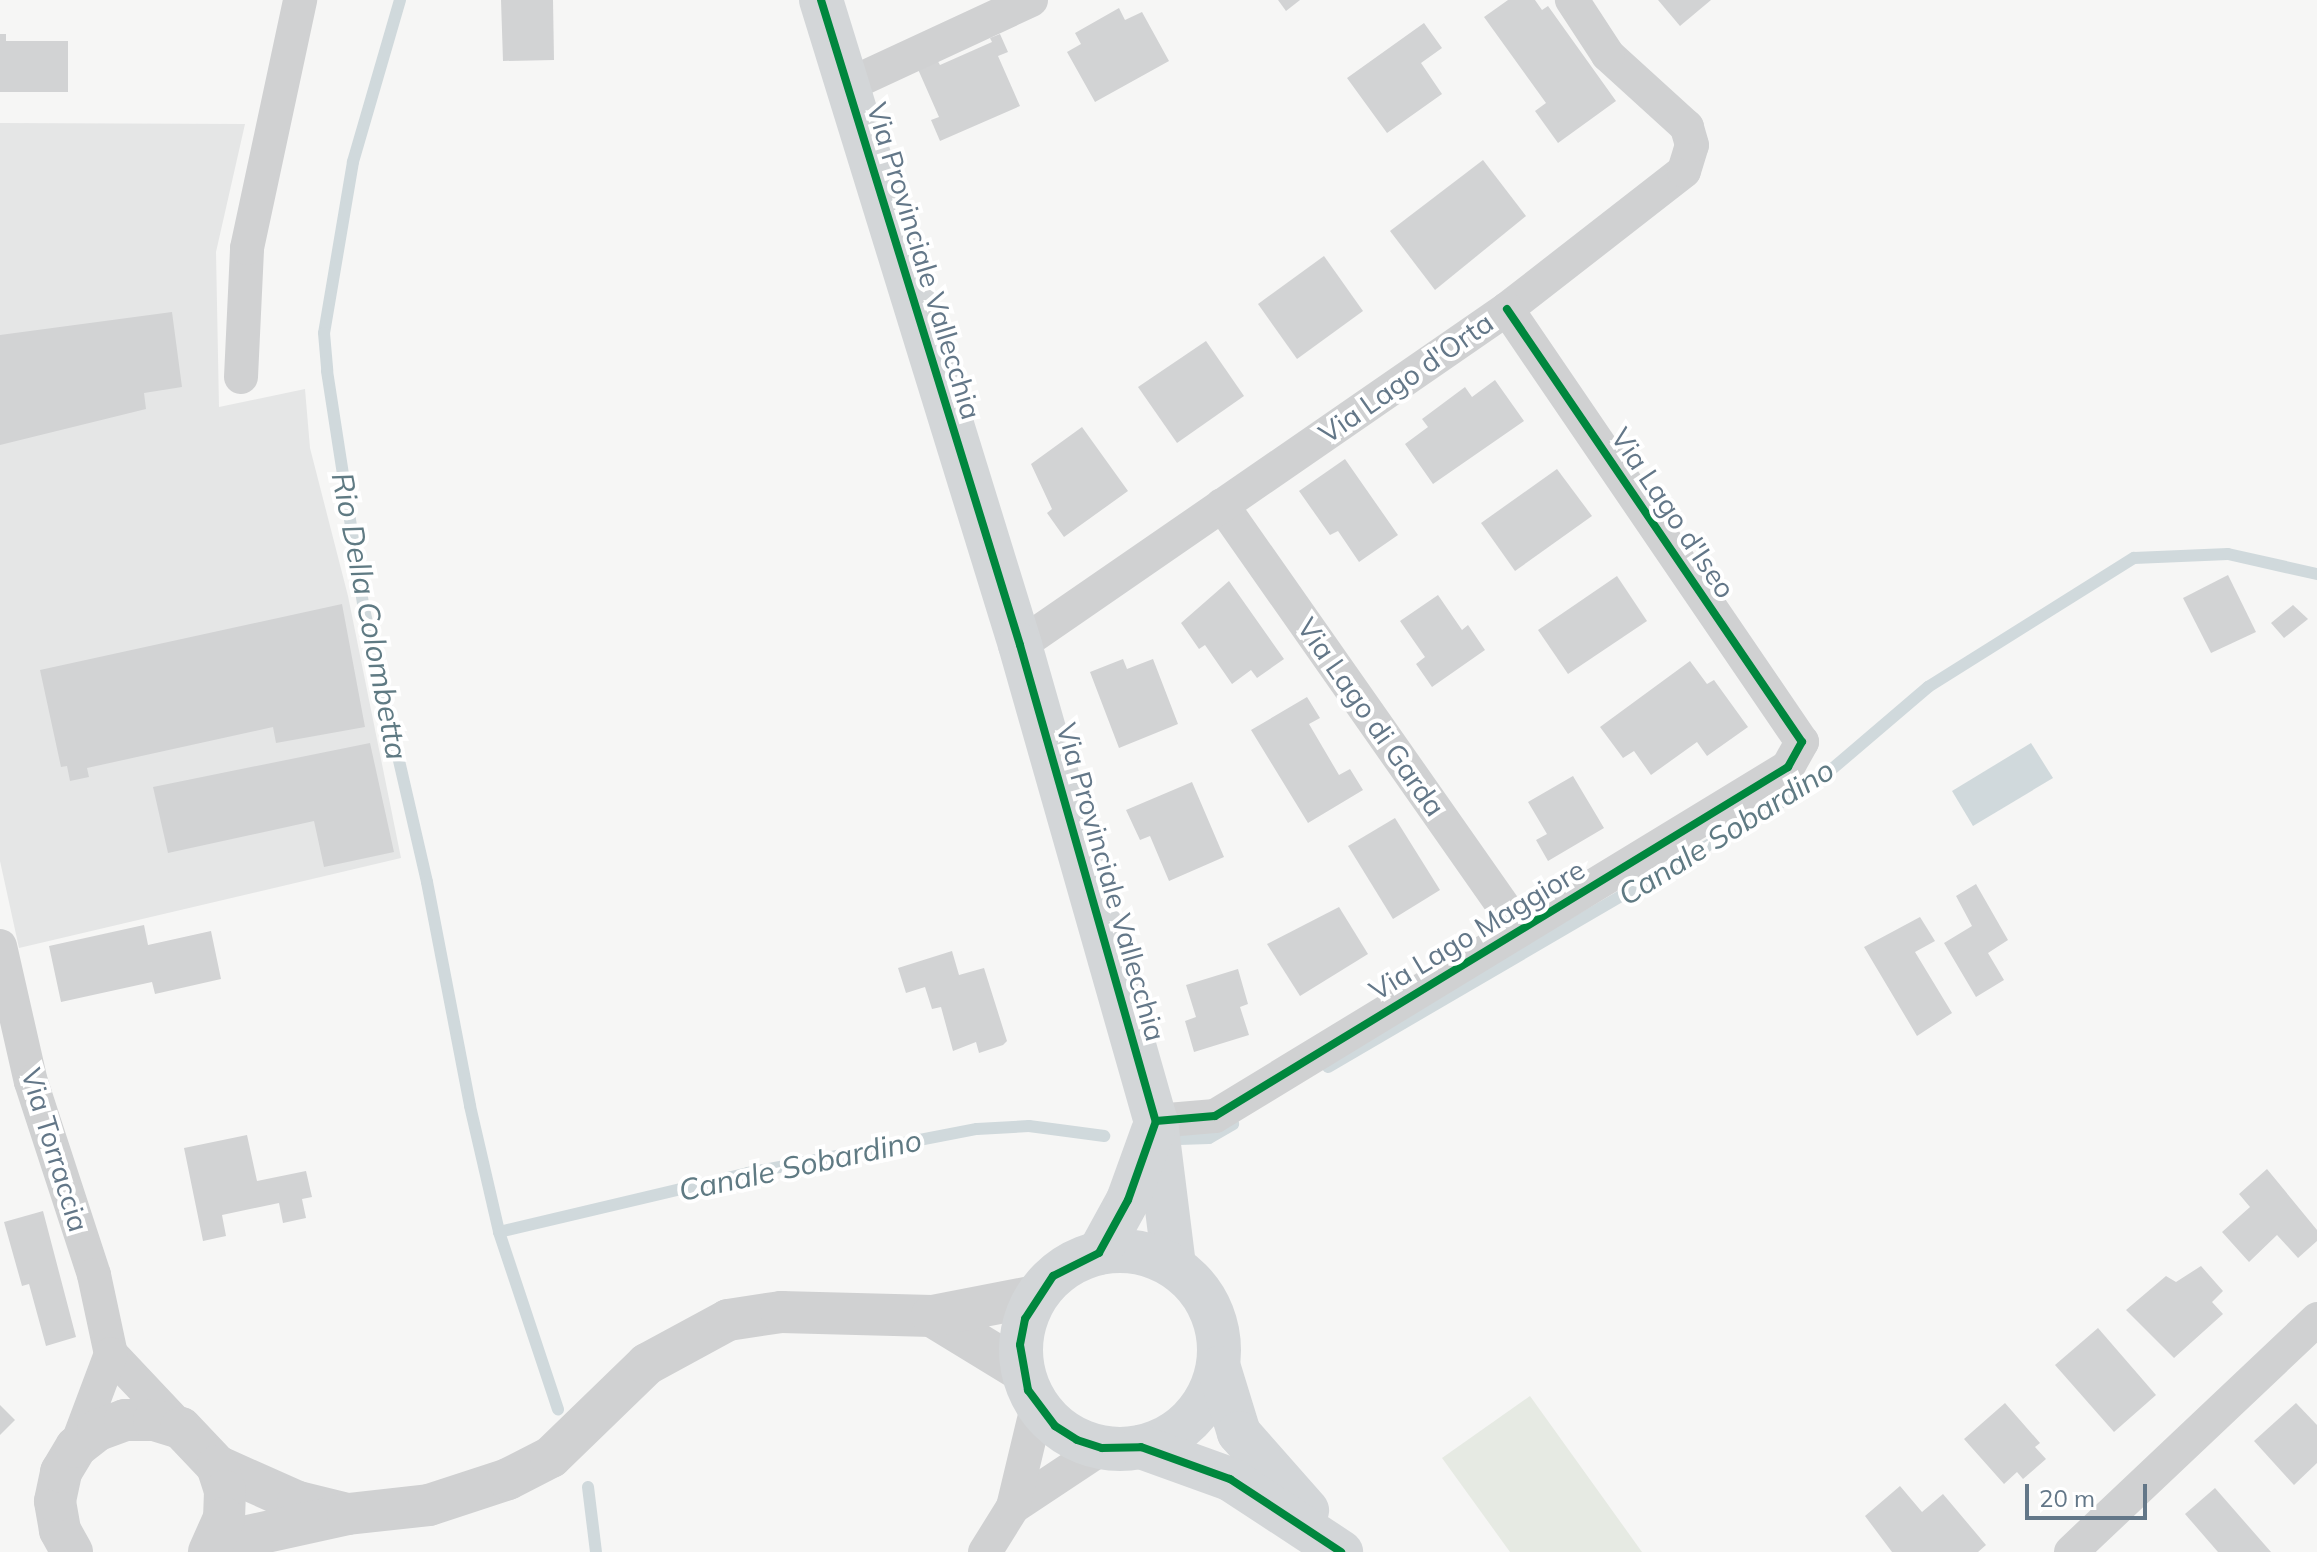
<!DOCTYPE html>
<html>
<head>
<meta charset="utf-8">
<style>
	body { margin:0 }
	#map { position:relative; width:2317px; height:1552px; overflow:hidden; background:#f6f6f5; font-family:Mulish,sans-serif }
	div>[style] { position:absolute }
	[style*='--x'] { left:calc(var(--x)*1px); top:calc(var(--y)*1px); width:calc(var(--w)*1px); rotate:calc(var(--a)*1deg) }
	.built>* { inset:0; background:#e5e6e6 }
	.green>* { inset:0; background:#e6eae3 }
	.water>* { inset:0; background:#d0d9dc }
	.stream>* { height:12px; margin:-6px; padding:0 6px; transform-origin:6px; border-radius:6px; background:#d0d9dc }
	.building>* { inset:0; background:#d2d3d4 }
	.minor>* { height:34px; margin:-17px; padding:0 17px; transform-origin:17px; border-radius:17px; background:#d0d1d2 }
	.tertiary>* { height:42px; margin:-21px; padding:0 21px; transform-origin:21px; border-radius:21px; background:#d0d1d2 }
	.secondary>* { height:44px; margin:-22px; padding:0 22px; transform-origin:22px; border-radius:22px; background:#d3d6d8 }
	.secondary>.ring { margin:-22px; padding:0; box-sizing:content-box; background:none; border:44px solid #d3d6d8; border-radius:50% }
	.cycleway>* { height:8px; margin:-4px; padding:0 4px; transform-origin:4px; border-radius:4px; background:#00873e }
	span { translate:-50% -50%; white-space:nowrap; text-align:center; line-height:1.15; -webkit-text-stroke:8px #fff; paint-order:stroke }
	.street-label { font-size:28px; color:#637788 }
	.water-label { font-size:30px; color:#5f7a83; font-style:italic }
	.scale { position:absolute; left:2025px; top:1484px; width:122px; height:36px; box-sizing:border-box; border:4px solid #637788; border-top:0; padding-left:10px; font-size:24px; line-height:28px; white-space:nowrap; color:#637788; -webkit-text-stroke:6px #fff; paint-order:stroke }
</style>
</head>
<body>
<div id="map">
	<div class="built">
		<i style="clip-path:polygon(0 123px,245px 124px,216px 252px,219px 407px,305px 389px,310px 448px,348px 596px,401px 858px,19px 948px,0 861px)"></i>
	</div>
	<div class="green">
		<i style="clip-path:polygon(1530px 1396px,1642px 1552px,1510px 1552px,1442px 1458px)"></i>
	</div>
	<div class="water">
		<i style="clip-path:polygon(2031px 743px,2053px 778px,1973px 826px,1952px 791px)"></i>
	</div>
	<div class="stream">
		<i style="--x:400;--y:0;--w:169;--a:106.2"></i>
		<i style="--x:353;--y:162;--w:173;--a:99.6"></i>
		<i style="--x:324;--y:333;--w:38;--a:85"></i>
		<i style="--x:327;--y:371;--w:241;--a:81.2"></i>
		<i style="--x:364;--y:609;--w:280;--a:77"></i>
		<i style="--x:427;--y:882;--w:228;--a:79.1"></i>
		<i style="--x:470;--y:1106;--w:129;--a:77"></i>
		<i style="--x:499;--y:1232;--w:187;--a:71.6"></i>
		<i style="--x:1328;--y:1067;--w:567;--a:-30.27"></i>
		<i style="--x:1818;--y:781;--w:145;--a:-40.5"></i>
		<i style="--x:1928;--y:687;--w:243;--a:-32.1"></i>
		<i style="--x:2134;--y:558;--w:94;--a:-2.4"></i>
		<i style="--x:2228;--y:554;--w:91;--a:12.7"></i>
		<i style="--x:1179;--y:1139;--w:30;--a:-2"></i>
		<i style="--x:1209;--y:1138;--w:28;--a:-30"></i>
		<i style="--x:499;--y:1232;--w:256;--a:-13.3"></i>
		<i style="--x:748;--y:1173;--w:233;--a:-10.9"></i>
		<i style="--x:977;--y:1129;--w:52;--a:-3.3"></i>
		<i style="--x:1029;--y:1126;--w:76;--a:7.6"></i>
		<i style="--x:588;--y:1487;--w:65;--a:83"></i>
	</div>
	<div class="building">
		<i style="clip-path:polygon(501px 0,553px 0,554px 60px,503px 61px)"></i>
		<i style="clip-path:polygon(1278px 0,1300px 0,1286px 11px)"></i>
		<i style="clip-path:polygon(1508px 0,1535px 0,1542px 10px,1548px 6px,1616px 101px,1558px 143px,1535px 111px,1546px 103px,1484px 17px)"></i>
		<i style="clip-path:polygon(1658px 0,1711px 0,1680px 26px)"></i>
		<i style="clip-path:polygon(1119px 8px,1125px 20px,1142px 12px,1169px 61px,1095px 102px,1067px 52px,1081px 44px,1075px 33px)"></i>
		<i style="clip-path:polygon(1424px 23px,1442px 48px,1421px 63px,1442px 94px,1387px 133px,1347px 78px)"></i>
		<i style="clip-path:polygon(0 34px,6px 34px,6px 41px,68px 41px,68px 92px,0 92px)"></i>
		<i style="clip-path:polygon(1000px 34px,1008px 52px,998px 56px,1020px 106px,940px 141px,931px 120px,939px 117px,917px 67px,936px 58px,940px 65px,992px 42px,990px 38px)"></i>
		<i style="clip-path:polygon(1483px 160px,1526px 216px,1435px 290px,1390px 231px)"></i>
		<i style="clip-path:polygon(1324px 256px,1363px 311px,1297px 359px,1258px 304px)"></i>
		<i style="clip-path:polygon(172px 312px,182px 387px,144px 393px,146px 409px,0 445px,0 335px)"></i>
		<i style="clip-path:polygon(1206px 341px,1244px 396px,1177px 443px,1138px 387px)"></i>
		<i style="clip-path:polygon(1495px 380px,1524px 421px,1433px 484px,1405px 444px,1428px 427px,1422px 419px,1465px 387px,1472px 397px)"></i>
		<i style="clip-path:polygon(1082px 427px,1128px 491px,1064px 537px,1047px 513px,1052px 509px,1031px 464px)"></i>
		<i style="clip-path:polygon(1345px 459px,1398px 535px,1359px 562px,1338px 531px,1330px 535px,1299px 491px)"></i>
		<i style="clip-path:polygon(1557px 469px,1592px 516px,1515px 571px,1481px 523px)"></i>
		<i style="clip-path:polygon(2228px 575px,2256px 632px,2211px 653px,2183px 598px)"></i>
		<i style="clip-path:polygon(1617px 576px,1647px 621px,1568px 674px,1538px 630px)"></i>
		<i style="clip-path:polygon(1229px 581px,1284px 659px,1257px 678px,1251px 670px,1232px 684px,1205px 645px,1199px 649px,1181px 623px)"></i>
		<i style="clip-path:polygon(1438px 595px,1462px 630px,1468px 625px,1485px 650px,1432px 687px,1416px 664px,1425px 657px,1400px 621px)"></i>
		<i style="clip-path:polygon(342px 604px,365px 727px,276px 743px,273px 727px,87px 768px,89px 777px,70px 781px,67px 766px,61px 767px,40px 670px)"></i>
		<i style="clip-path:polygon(2293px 605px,2308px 619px,2284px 638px,2271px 623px)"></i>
		<i style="clip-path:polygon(1123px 659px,1127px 669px,1153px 659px,1178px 724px,1119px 748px,1090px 672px)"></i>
		<i style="clip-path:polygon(1690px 661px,1707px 684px,1714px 680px,1748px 727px,1707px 756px,1697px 742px,1651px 775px,1634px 751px,1623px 758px,1600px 727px)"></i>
		<i style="clip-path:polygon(1307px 697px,1320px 718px,1309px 724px,1339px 775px,1350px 769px,1363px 790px,1308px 823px,1251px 730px)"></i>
		<i style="clip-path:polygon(370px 743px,394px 852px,324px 867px,314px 821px,168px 853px,153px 787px)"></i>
		<i style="clip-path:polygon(1573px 776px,1604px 828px,1548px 861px,1536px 840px,1547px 834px,1528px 802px)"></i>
		<i style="clip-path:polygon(1192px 782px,1224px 857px,1169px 881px,1150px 836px,1140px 840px,1126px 810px)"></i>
		<i style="clip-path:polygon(1395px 818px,1440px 890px,1393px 919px,1348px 846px)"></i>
		<i style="clip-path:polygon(1976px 884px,2008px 940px,1988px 953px,2004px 980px,1976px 997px,1944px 943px,1972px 926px,1956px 896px)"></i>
		<i style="clip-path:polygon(1339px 907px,1368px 954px,1300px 996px,1267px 944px)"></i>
		<i style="clip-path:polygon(1920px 917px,1935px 941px,1915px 952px,1952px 1013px,1917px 1036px,1864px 947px)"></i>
		<i style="clip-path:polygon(144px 925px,148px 945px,211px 931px,221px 979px,155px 994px,152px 982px,61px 1002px,49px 946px)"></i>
		<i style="clip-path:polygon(952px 951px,959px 975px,984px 968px,1007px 1041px,1003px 1045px,979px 1053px,976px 1042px,953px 1051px,941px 1007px,932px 1009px,925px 987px,906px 993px,898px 968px)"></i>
		<i style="clip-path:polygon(1238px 969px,1248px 1004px,1240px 1007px,1249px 1035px,1194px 1052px,1185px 1021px,1196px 1017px,1186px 985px)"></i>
		<i style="clip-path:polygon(247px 1135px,257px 1181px,306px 1171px,312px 1197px,302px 1199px,306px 1218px,283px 1223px,279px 1203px,222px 1215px,226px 1236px,203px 1241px,184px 1148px)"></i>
		<i style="clip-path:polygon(2267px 1169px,2317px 1230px,2317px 1241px,2298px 1258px,2277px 1235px,2249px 1262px,2222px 1232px,2250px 1207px,2239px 1194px)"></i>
		<i style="clip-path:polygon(43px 1211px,76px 1337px,46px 1346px,29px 1284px,22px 1286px,4px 1222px)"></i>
		<i style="clip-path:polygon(2201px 1266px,2223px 1291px,2212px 1302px,2223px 1314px,2174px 1358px,2126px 1310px,2166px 1276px,2176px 1282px)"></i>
		<i style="clip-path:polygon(2098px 1328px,2156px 1395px,2114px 1432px,2055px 1365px)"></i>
		<i style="clip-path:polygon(2005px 1403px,2040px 1443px,2035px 1447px,2046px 1459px,2023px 1479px,2017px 1472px,2004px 1484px,1964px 1439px)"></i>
		<i style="clip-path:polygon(2296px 1403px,2317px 1425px,2317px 1463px,2294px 1485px,2254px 1441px)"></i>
		<i style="clip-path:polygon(0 1405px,15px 1420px,0 1435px)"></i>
		<i style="clip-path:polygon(1900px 1486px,1922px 1512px,1943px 1494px,1986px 1545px,1978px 1552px,1892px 1552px,1865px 1516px)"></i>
		<i style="clip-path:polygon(2215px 1488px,2271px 1552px,2218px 1552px,2185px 1514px)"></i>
	</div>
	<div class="minor">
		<i style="--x:846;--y:86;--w:204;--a:-24.9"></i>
		<i style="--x:241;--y:377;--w:129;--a:-87.3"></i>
		<i style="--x:247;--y:248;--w:254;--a:-77.9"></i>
		<i style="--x:1222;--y:505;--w:519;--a:54.96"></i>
		<i style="--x:1020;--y:645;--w:592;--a:-34.6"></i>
		<i style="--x:1507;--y:309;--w:224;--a:-37.9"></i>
		<i style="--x:1684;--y:171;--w:27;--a:-73"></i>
		<i style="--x:1692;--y:145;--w:19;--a:-106"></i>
		<i style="--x:1687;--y:127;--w:107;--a:-137.7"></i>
		<i style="--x:1608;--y:55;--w:66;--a:-123.2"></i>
		<i style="--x:0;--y:946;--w:139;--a:77.2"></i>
		<i style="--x:31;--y:1082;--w:203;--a:71.9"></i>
		<i style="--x:94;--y:1275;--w:81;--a:77.9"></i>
		<i style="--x:111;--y:1354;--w:102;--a:46.6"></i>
		<i style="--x:1156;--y:1121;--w:59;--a:-4.8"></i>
		<i style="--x:1215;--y:1116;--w:671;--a:-31.34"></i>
		<i style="--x:1788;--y:767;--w:29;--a:-61"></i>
		<i style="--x:1802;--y:742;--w:524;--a:-124.27"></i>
		<i style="--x:76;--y:1447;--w:99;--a:-69.4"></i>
		<i style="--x:1013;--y:1507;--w:107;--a:-33.5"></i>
		<i style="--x:985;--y:1552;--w:53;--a:-58.1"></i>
		<i style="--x:1013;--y:1507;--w:103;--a:-76.5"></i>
		<i style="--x:2071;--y:1552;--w:339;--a:-43.4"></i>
	</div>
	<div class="tertiary">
		<i style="--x:932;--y:1316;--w:105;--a:31.4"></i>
		<i style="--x:217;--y:1466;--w:89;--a:24"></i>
		<i style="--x:298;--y:1502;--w:46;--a:13.7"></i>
		<i style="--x:216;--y:1543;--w:135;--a:-12.4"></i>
		<i style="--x:348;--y:1514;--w:81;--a:-6.3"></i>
		<i style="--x:429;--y:1505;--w:83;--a:-18.2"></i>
		<i style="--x:508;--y:1479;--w:48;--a:-27.1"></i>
		<i style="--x:551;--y:1457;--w:134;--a:-44.1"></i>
		<i style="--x:647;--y:1364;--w:92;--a:-28.5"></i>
		<i style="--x:728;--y:1320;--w:54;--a:-8.6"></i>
		<i style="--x:781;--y:1312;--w:151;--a:1.5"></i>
		<i style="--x:932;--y:1316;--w:106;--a:-10.9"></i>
		<i style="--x:72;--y:1552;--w:25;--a:-119"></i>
		<i style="--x:60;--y:1530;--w:29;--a:-100"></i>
		<i style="--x:55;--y:1501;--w:30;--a:-78"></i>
		<i style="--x:61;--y:1472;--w:29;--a:-59"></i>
		<i style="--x:76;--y:1447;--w:28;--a:-38"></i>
		<i style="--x:98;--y:1430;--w:29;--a:-20"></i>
		<i style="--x:125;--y:1420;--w:29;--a:0"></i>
		<i style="--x:154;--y:1420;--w:28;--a:17"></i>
		<i style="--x:181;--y:1428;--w:52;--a:46.5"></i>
		<i style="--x:217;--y:1466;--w:26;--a:72"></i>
		<i style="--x:225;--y:1491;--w:27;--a:92"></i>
		<i style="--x:224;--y:1518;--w:37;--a:114"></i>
	</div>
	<div class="secondary">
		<i style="--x:821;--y:0;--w:675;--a:72.85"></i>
		<i style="--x:1020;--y:645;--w:495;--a:74.1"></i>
		<i style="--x:1156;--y:1121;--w:146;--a:82.9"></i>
		<i class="ring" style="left:1021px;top:1251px;width:154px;height:154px"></i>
		<i style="--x:1099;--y:1253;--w:60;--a:-61.3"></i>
		<i style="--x:1128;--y:1200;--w:73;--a:-70.1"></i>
		<i style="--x:1219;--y:1368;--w:68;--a:72.9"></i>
		<i style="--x:1239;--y:1433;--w:103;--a:48.6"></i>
		<i style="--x:1141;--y:1447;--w:95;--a:19.8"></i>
		<i style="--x:1230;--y:1479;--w:133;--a:33.3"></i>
	</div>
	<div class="cycleway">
		<i style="--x:821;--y:0;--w:675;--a:72.85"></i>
		<i style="--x:1020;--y:645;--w:495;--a:74.1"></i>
		<i style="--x:1156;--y:1121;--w:84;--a:109.5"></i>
		<i style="--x:1128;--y:1200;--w:60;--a:118.7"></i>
		<i style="--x:1099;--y:1253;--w:51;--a:153.4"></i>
		<i style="--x:1053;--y:1276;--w:51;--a:123.1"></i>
		<i style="--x:1025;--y:1319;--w:26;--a:101"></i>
		<i style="--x:1020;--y:1345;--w:46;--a:79.9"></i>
		<i style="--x:1028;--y:1390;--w:45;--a:53.1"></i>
		<i style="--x:1055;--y:1426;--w:26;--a:32"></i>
		<i style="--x:1077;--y:1440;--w:26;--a:18"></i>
		<i style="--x:1102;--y:1448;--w:39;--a:-1"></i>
		<i style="--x:1141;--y:1447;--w:95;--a:19.8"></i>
		<i style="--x:1230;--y:1479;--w:133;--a:33.3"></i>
		<i style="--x:1156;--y:1121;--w:59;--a:-4.8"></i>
		<i style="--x:1215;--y:1116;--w:671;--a:-31.34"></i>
		<i style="--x:1788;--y:767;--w:29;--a:-61"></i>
		<i style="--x:1802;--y:742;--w:524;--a:-124.27"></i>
	</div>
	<div class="street-label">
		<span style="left:924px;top:261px;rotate:73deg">Via Provinciale Vallecchia</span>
		<span style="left:1406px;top:378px;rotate:-35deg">Via Lago d'Orta</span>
		<span style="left:1673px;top:513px;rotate:56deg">Via Lago d'Iseo</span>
		<span style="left:1371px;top:717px;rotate:55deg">Via Lago di Garda</span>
		<span style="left:1111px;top:882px;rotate:74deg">Via Provinciale Vallecchia</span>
		<span style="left:1477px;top:930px;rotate:-31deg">Via Lago Maggiore</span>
		<span style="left:55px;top:1150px;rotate:73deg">Via Torraccia</span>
	</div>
	<div class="water-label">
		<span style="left:370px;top:616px;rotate:79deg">Rio Della Colombetta</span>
		<span style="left:1726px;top:832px;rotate:-32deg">Canale Sobardino</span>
		<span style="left:800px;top:1165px;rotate:-12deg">Canale Sobardino</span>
	</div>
	<div class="scale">20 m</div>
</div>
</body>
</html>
